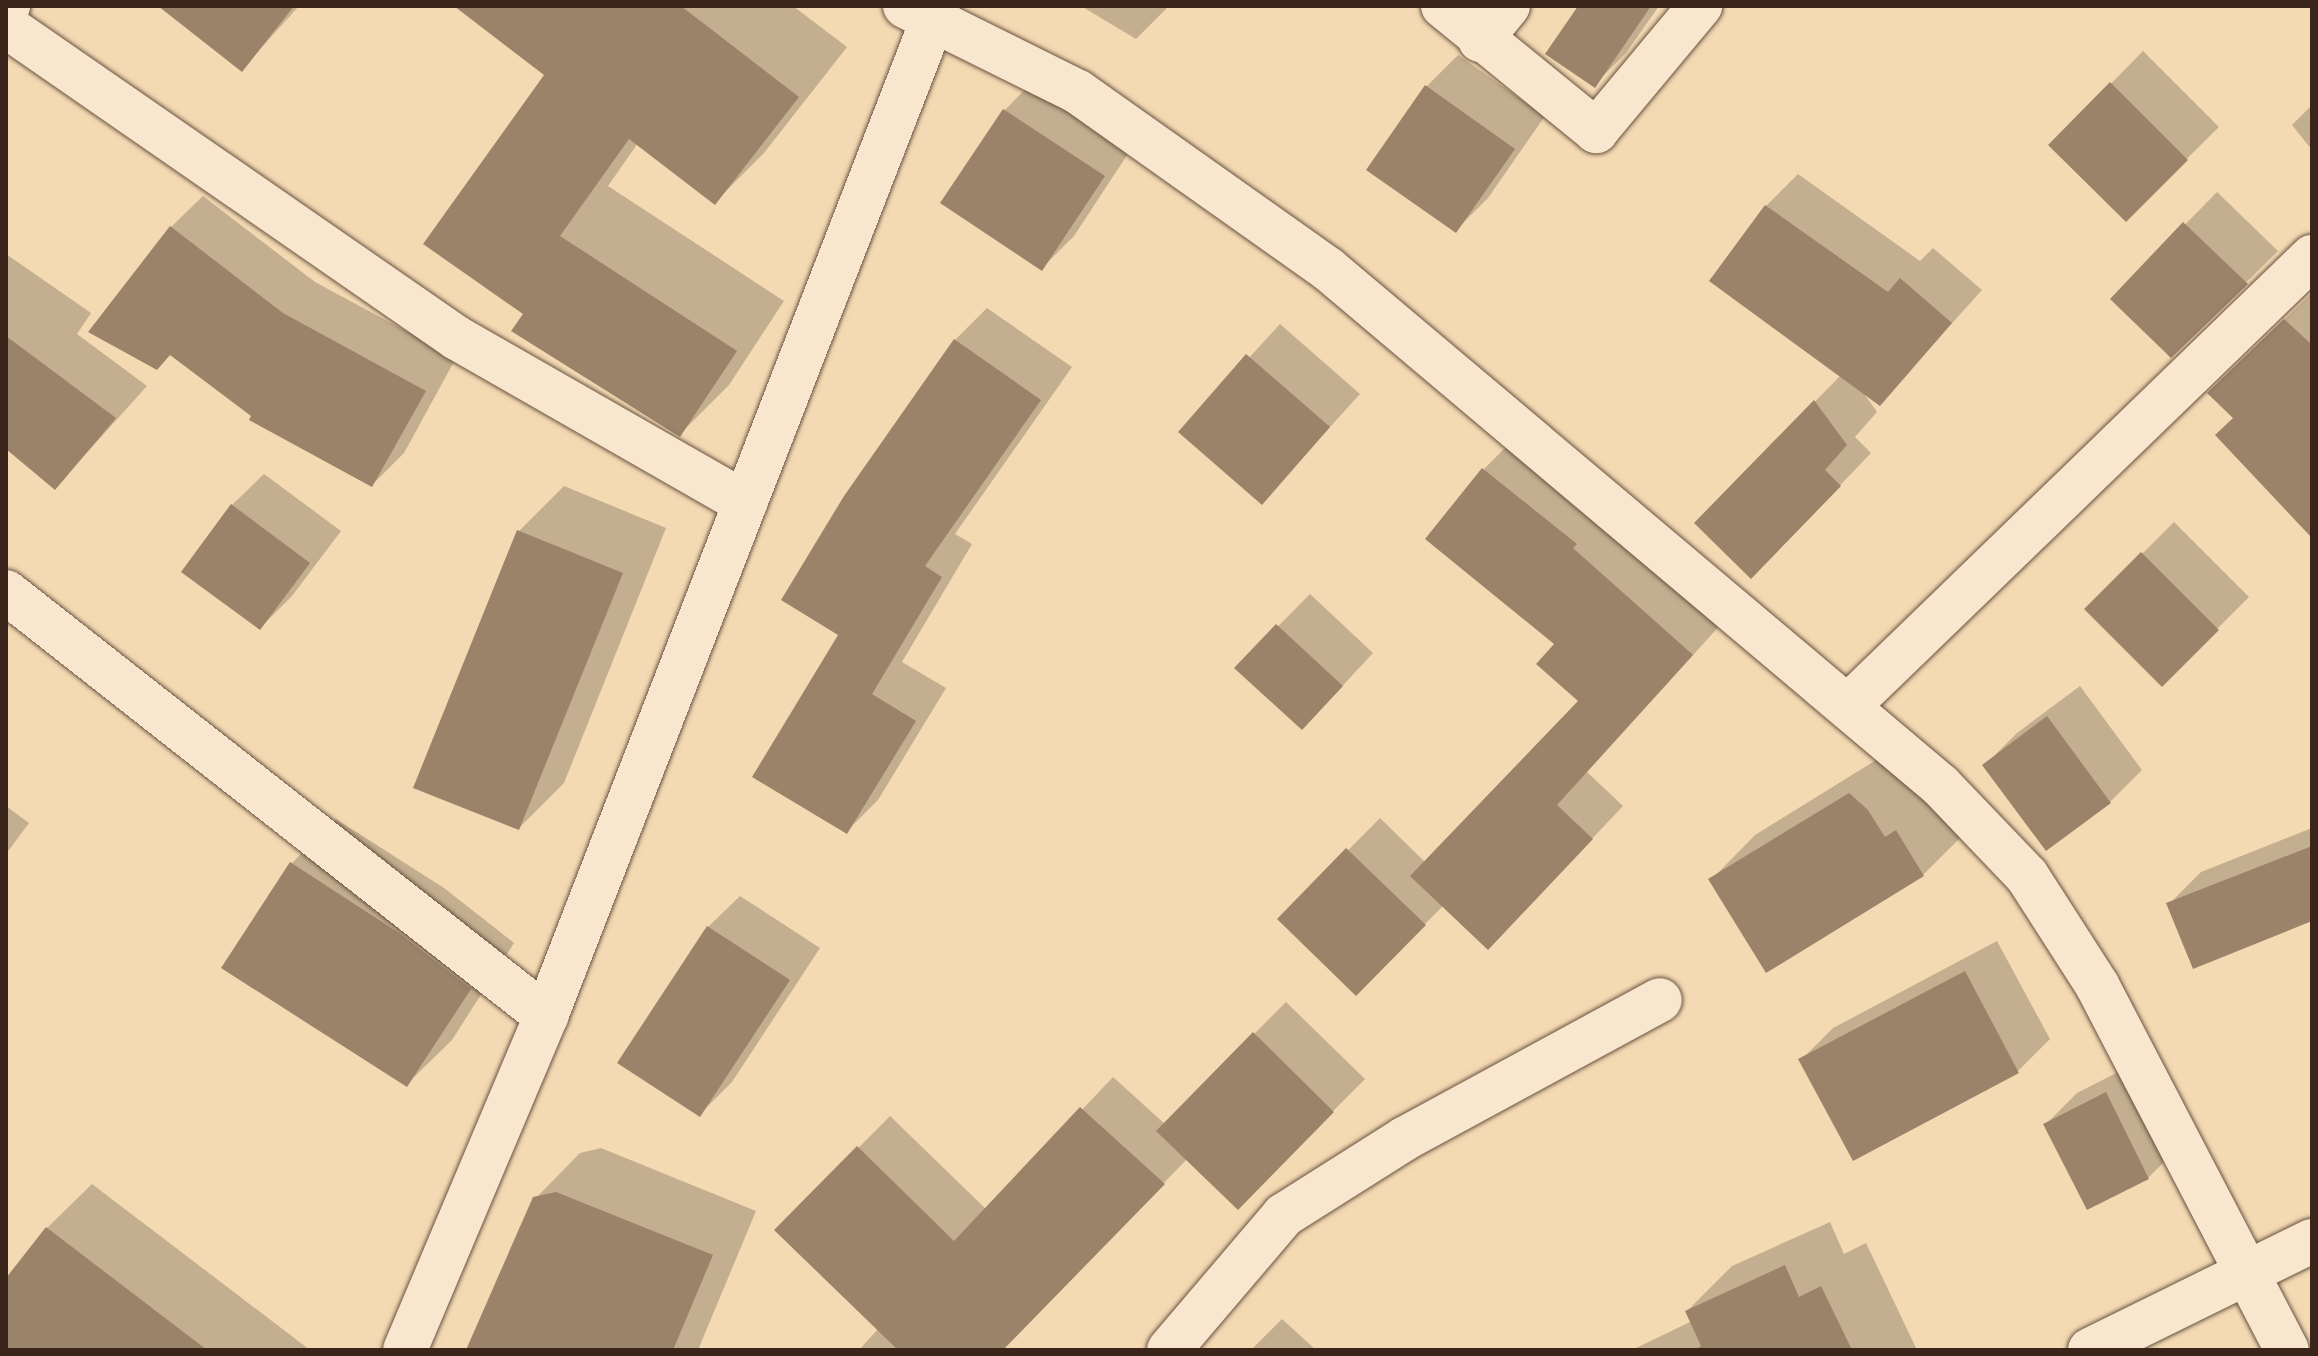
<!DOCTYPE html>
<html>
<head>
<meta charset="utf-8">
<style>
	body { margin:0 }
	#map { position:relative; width:2318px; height:1356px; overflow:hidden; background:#f4dab3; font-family:"IM FELL English",serif }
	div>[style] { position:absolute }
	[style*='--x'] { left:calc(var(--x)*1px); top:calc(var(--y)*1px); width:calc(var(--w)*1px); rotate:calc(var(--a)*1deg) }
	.shadow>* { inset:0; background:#0003 }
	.building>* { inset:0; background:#9b836a }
	.roads { filter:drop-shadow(0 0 2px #695241) drop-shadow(0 0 2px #695241) }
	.street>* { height:44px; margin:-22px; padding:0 22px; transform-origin:22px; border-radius:22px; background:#f8e7ce }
	.secondary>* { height:44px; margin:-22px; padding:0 22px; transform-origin:22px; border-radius:22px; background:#f8e7ce }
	span { translate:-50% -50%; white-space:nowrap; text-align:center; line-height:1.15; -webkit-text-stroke:7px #f8e7ce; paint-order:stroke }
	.frame { position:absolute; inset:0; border:8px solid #3b251b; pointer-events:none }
</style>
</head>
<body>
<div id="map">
	<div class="shadow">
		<i style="clip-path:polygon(162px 6px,299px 6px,242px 69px)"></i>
		<i style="clip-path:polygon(457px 6px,793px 6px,847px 47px,764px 153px,715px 202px,638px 143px,608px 186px,784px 301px,729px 385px,680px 434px,526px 314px,547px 74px)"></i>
		<i style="clip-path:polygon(1081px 6px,1169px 6px,1136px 39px)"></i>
		<i style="clip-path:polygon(1580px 6px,1659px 6px,1626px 53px,1594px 85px)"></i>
		<i style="clip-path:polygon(2143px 51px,2219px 127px,2126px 219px,2051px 145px)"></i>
		<i style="clip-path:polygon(1458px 55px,1545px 116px,1488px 198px,1456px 230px,1426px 87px)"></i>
		<i style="clip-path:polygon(1036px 78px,1135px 143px,1074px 236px,1042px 268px,943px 203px,1005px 110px)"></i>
		<i style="clip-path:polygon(2312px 105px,2312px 150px,2292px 125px)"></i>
		<i style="clip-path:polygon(1798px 174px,1920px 261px,1933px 248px,1982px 290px,1880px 403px,1863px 392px,1877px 412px,1855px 437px,1871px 453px,1783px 545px,1696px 523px,1841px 375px,1766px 206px)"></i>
		<i style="clip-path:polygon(2217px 192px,2278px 251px,2171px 356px,2112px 299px)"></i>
		<i style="clip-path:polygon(203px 196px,315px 282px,456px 358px,404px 453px,372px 485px,254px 416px,171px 227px)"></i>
		<i style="clip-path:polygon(6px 254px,91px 313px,77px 334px,147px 386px,55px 488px,6px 447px)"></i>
		<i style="clip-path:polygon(2312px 293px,2312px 502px,2249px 354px)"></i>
		<i style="clip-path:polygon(987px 308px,1072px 367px,955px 534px,972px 544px,902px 662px,946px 688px,878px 800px,846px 832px,841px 634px,955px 340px)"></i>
		<i style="clip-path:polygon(1280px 324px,1360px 394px,1262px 502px,1181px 432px)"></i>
		<i style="clip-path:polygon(1515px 438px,1723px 622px,1587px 772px,1623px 806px,1520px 915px,1444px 905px,1356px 993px,1280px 919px,1380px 818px,1426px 863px,1581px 700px,1484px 469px)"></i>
		<i style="clip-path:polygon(264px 474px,341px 531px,292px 596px,260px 628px,232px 505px)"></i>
		<i style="clip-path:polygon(564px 486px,666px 528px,564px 783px,519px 828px,519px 531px)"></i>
		<i style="clip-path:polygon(2174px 522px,2249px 597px,2162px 684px,2087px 609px)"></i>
		<i style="clip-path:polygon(1310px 594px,1373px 653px,1333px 696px,1237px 668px)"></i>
		<i style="clip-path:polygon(2080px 686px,2142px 770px,2110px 802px,1985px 765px,2017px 733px)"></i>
		<i style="clip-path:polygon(1894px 749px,1968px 830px,1923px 875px,1711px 880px,1755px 835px)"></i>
		<i style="clip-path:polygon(6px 806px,29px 823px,6px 854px)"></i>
		<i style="clip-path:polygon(336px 819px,444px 888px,514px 943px,452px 1040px,407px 1084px,291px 864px)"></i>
		<i style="clip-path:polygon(2312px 828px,2312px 918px,2169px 904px,2201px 872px)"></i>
		<i style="clip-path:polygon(740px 896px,820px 948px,732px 1082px,700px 1114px,708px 927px)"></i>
		<i style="clip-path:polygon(1997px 941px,2050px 1039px,2018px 1071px,1801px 1060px,1833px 1028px)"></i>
		<i style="clip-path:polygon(1286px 1002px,1365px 1079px,1238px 1207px,1188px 1158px,1002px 1350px,859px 1350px,878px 1329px,777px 1230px,890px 1116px,987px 1210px,1113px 1077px,1165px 1124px)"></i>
		<i style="clip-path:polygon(2138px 1062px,2180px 1146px,2148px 1178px,2045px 1125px,2077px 1093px)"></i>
		<i style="clip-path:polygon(601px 1148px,756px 1211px,698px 1350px,469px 1350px,535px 1199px,580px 1153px)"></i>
		<i style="clip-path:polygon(92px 1184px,310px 1350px,6px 1350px,6px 1282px,47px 1228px)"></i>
		<i style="clip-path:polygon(1830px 1222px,1844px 1254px,1866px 1243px,1917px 1350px,1632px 1350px,1692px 1321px,1687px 1311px,1732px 1266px)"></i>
		<i style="clip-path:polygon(1282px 1319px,1316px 1350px,1251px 1350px)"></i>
	</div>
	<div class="building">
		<i style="clip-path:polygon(158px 6px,294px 6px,242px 72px)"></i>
		<i style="clip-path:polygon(454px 6px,681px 6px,799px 97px,715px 205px,629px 139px,560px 236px,737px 351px,680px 437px,511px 331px,523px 314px,423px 244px,544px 75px)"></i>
		<i style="clip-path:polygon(1578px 6px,1651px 6px,1595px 88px,1545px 54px)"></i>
		<i style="clip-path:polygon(2110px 82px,2188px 160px,2126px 222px,2048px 145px)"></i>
		<i style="clip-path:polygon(1425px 85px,1515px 149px,1456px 233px,1366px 170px)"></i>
		<i style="clip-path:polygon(1003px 109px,1105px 176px,1042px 271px,940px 203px)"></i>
		<i style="clip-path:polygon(1765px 205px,1888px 292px,1900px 278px,1952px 323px,1880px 406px,1709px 281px)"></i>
		<i style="clip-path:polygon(2183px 222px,2248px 284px,2171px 358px,2110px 299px)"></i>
		<i style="clip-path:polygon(170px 226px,283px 313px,426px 391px,372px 487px,249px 420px,251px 416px,170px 355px,157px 370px,88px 332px)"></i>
		<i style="clip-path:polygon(2284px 319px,2312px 345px,2312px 538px,2215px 435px,2233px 418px,2207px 393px)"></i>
		<i style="clip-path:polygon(6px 336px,116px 418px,55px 490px,6px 449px)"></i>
		<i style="clip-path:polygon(954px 339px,1041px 400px,925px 566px,942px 577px,872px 694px,916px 721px,847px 834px,752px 777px,838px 635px,781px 600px,844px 496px)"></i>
		<i style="clip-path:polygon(1246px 354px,1330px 427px,1262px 505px,1178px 432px)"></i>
		<i style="clip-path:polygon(1814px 400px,1847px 445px,1825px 470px,1841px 486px,1751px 579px,1694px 523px)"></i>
		<i style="clip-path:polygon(1482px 468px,1577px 544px,1573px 548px,1693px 655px,1557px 805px,1593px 839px,1488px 950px,1410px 876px,1578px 701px,1536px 664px,1554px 644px,1425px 539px)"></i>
		<i style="clip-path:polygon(231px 504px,310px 563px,260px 630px,181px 572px)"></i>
		<i style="clip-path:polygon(517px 530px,623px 573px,519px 830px,413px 788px)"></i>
		<i style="clip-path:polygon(2141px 552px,2219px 630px,2162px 687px,2084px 609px)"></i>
		<i style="clip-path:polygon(1276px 624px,1343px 686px,1302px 730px,1234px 668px)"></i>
		<i style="clip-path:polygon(2047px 716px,2111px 803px,2046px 851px,1982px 765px)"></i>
		<i style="clip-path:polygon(1849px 793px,1868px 810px,1885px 837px,1896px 830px,1924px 876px,1766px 973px,1708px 879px)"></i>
		<i style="clip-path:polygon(2312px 846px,2312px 921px,2193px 969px,2166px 903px)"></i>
		<i style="clip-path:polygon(1346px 848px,1426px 925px,1356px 996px,1277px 919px)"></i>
		<i style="clip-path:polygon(290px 862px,399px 933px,471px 989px,407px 1087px,221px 968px)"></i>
		<i style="clip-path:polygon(707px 926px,790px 980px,700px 1117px,617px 1063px)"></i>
		<i style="clip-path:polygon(1965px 971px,2019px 1073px,1853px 1161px,1798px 1059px)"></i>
		<i style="clip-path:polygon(1253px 1032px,1334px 1112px,1238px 1210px,1156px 1131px)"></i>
		<i style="clip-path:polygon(2106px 1092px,2149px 1179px,2087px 1210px,2043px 1124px)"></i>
		<i style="clip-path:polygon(1080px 1107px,1165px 1184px,1003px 1350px,898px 1350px,774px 1230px,857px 1146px,954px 1241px)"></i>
		<i style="clip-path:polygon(556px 1192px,713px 1255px,673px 1350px,466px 1350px,533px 1197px)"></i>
		<i style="clip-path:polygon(46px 1227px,207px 1350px,6px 1350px,6px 1278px)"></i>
		<i style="clip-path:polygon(1785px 1265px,1799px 1297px,1821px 1286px,1852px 1350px,1694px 1350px,1701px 1346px,1685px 1311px)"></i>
	</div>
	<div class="roads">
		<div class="street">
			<i style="--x:905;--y:6;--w:193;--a:26.4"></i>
			<i style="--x:1078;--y:92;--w:306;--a:35.3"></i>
			<i style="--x:1328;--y:269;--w:802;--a:40.14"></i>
			<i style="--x:1941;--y:786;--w:124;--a:46.3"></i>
			<i style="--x:2027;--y:876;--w:130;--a:57.3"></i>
			<i style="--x:2097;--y:985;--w:411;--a:62.5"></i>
			<i style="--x:1443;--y:6;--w:198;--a:39.2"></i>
			<i style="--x:1596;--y:131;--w:163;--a:-50.2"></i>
			<i style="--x:6;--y:26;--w:548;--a:34.68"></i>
			<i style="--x:457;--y:338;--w:332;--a:29.8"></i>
			<i style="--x:1480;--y:40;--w:44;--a:-50.5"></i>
			<i style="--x:6;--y:592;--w:687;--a:38.14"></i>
			<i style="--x:1848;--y:706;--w:646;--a:-44.06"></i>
			<i style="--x:1169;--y:1350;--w:177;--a:-49.6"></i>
			<i style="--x:1284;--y:1215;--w:142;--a:-32.3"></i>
			<i style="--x:1404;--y:1139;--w:291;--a:-28.5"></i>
			<i style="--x:2090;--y:1350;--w:247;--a:-26.2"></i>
		</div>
		<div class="secondary">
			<i style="--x:6;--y:8;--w:3;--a:-45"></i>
			<i style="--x:405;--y:1350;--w:363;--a:-67.1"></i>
			<i style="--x:546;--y:1016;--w:1083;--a:-68.79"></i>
		</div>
	</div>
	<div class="frame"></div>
</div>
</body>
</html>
